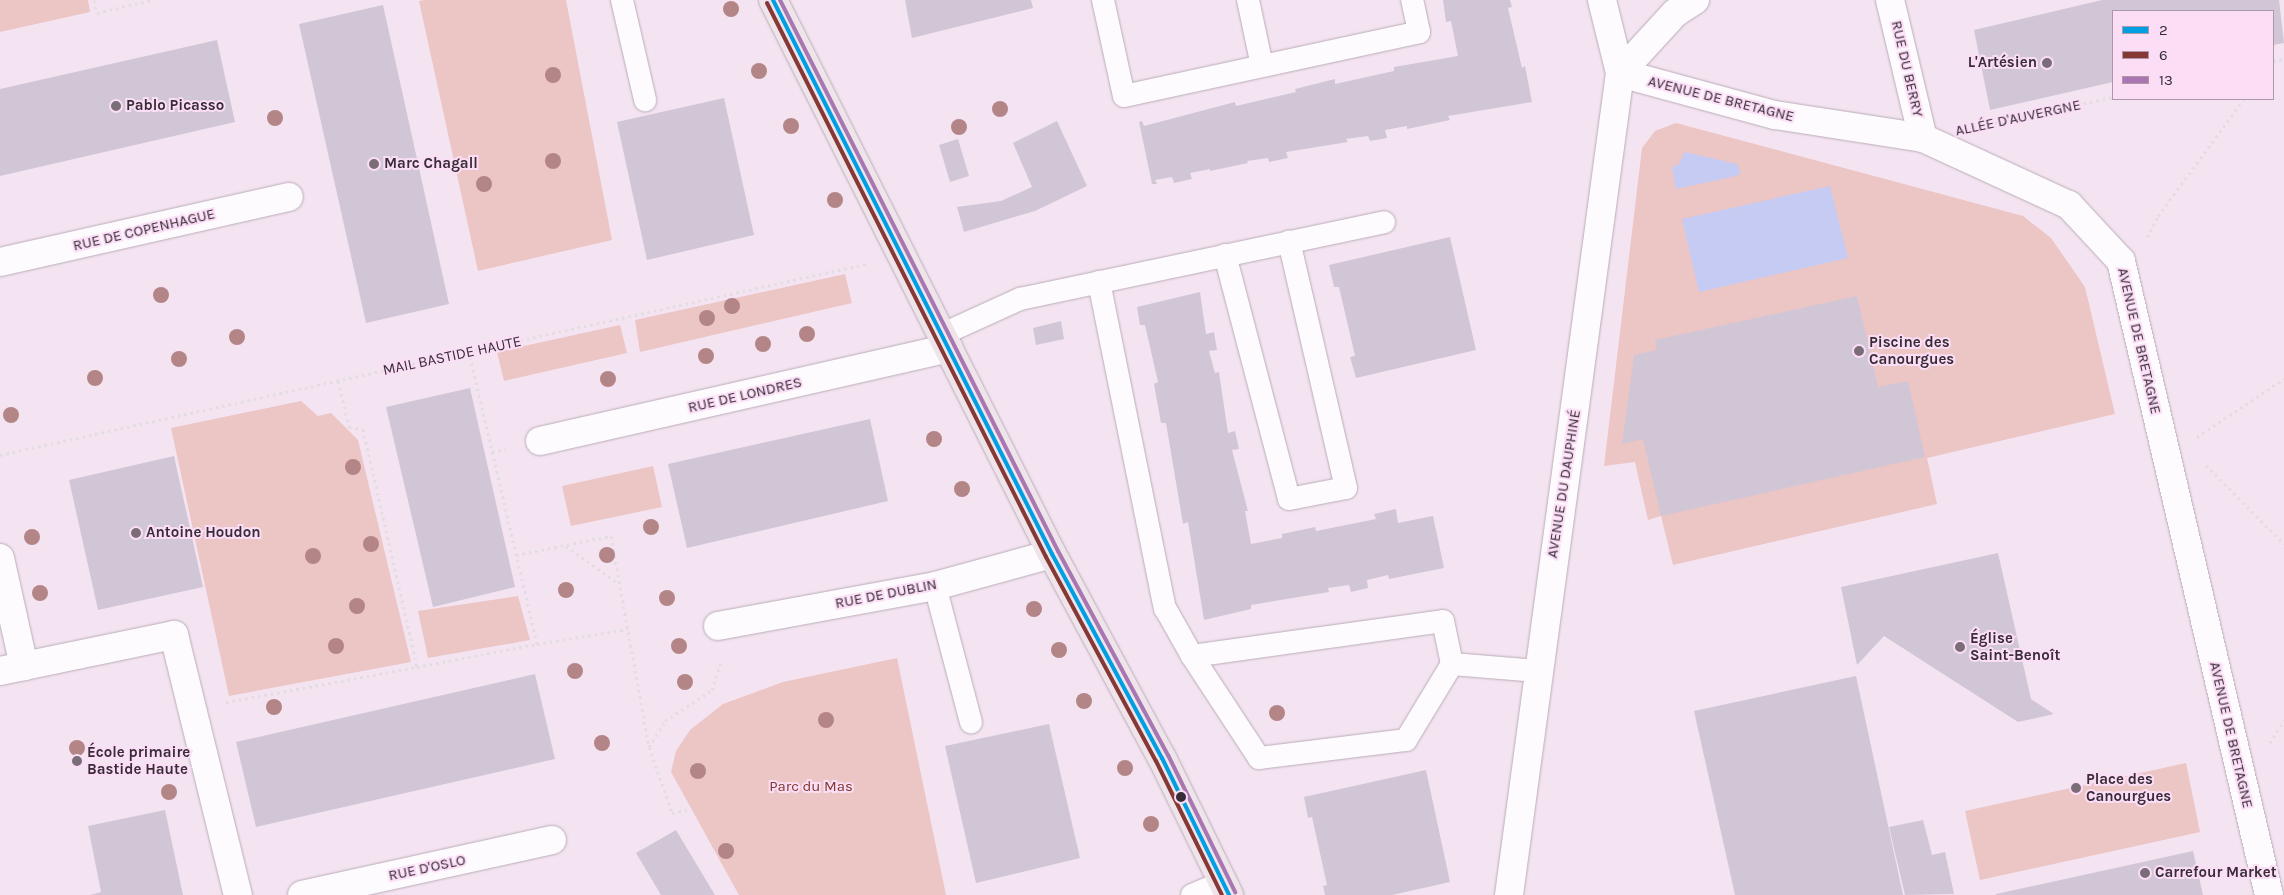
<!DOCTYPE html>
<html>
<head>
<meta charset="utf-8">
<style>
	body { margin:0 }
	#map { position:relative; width:2284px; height:895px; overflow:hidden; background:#f4e4f2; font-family:Karla,sans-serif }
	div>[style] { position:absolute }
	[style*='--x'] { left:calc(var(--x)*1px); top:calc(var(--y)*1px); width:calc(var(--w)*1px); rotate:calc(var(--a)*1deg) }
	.green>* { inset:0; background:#ecc5c5 }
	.water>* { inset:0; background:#c6cbf3 }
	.building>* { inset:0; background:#d1c6d6 }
	.path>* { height:3px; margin-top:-1.5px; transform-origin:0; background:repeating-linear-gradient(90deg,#e2dde1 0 2.5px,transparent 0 6.5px) }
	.roads { filter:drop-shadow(0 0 1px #b9acb7) drop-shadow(0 0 1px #b9acb7) }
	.lane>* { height:22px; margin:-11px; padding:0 11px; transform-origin:11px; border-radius:11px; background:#fdfbfd }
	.street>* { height:28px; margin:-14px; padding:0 14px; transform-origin:14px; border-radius:14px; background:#fdfbfd }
	.primary>* { height:28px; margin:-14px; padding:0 14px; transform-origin:14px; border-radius:14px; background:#efe4ea }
	.bus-1>* { height:4px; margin:-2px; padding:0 2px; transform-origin:2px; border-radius:2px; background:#009fe3 }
	.bus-2>* { height:4px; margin:-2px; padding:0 2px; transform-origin:2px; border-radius:2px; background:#863835 }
	.bus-3>* { height:4px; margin:-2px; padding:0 2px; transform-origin:2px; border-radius:2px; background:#a877b2 }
	.trees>* { width:16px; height:16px; margin:-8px; border-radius:50%; background:#b48586 }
	.dots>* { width:14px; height:14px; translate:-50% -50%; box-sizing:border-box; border:2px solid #fbddf6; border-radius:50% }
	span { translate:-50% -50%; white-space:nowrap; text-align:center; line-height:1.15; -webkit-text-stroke:4px #fbddf6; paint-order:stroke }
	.poi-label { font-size:15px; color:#382d36; font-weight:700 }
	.right { translate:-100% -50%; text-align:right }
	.left { translate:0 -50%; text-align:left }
	.street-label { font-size:15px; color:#382d36 }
	.park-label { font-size:15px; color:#80372d }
	.legend { position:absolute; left:2112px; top:10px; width:162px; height:90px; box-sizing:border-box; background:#fbddf6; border:1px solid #ad97a9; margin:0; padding:6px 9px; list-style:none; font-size:15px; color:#382d36 }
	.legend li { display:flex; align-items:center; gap:10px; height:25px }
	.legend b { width:25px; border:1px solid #ad97a9 }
</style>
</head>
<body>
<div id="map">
	<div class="green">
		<i style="clip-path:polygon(0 0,88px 0,90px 12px,0 32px)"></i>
		<i style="clip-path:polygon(425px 0,566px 0,612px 240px,478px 271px,419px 1px)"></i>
		<i style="clip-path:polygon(1676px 123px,2023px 216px,2051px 238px,2085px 287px,2115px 414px,1927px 458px,1937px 504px,1673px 565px,1661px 516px,1648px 520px,1635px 462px,1604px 466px,1642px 148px,1655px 131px)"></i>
		<i style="clip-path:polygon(845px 274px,852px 303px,640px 352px,635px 320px)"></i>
		<i style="clip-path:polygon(620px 325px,627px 353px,504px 381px,497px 352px)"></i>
		<i style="clip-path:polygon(301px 401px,318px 416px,331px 413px,358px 440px,411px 662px,229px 696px,171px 428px)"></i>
		<i style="clip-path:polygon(653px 466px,662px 507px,571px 526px,562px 486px)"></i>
		<i style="clip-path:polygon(518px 596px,530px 640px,428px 658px,418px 611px)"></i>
		<i style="clip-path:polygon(897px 658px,946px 895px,739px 895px,671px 772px,676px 751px,690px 730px,723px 704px,783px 682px)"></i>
		<i style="clip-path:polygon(2186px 763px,2200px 832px,1980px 880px,1965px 811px)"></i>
	</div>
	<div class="water">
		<i style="clip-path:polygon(1685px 152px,1737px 164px,1741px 173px,1736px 176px,1676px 189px,1672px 167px,1678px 165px)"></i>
		<i style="clip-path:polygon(1830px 186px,1848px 258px,1699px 292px,1682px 219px)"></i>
	</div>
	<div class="building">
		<i style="clip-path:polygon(905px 0,1031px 0,1033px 8px,912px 38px)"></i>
		<i style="clip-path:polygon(1443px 0,1510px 0,1512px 7px,1508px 8px,1522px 68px,1525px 66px,1532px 102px,1448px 116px,1450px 120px,1407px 129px,1407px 126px,1385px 130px,1387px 138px,1370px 141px,1368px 136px,1346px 139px,1348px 142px,1286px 152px,1288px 158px,1269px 162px,1268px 158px,1247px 161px,1248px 163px,1210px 171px,1210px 169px,1190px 173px,1192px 179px,1174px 183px,1172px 177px,1155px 180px,1157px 184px,1152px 184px,1139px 122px,1142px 121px,1144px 126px,1235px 102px,1236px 106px,1296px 92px,1295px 89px,1335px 79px,1335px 84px,1394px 71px,1394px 67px,1458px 56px,1451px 21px,1446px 22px)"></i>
		<i style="clip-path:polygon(2102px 0,2279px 0,2284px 43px,2273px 45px,2273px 11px,2113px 11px,2113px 82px,1990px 110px,1974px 30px)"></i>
		<i style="clip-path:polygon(383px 5px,449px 304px,366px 323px,299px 24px)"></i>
		<i style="clip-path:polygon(217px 40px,235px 122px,0 176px,0 89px)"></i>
		<i style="clip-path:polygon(724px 98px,754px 235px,647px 260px,617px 122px)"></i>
		<i style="clip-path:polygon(1057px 121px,1087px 186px,1035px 211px,964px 232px,957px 207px,1001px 201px,1032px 187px,1013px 143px)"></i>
		<i style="clip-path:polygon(958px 139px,969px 176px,950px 182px,939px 145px)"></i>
		<i style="clip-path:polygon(1450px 237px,1476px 350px,1356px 378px,1350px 357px,1355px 356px,1339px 287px,1334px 287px,1329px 265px)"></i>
		<i style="clip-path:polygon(1200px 292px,1206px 334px,1214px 332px,1217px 350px,1209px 351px,1215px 373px,1219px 372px,1228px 433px,1235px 431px,1239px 449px,1232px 450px,1248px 511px,1245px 511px,1251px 544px,1282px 538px,1282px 534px,1315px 527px,1316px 531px,1376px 519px,1374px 514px,1396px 509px,1398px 523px,1433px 516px,1444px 568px,1389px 579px,1388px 575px,1367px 580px,1368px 588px,1351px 592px,1349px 585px,1328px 588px,1329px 592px,1251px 605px,1251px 609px,1204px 620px,1188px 522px,1183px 524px,1166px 423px,1161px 423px,1154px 384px,1158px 382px,1145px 325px,1140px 325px,1137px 307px)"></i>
		<i style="clip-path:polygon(1857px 296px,1878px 387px,1908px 381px,1925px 457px,1661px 516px,1643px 439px,1622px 444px,1634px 355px,1657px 350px,1655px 340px)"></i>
		<i style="clip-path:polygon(1061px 321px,1064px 339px,1036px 345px,1033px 328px)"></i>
		<i style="clip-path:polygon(470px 388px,515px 587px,433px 607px,386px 407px)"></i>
		<i style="clip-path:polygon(870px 419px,888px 501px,687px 548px,668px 464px)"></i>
		<i style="clip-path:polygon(174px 456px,203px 587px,98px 610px,69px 480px)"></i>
		<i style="clip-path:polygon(1998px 553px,2031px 699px,2054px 714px,2018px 722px,1884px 636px,1857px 665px,1841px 587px)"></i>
		<i style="clip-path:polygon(535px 674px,555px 759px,256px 827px,236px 742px)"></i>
		<i style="clip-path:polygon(1856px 676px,1903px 895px,1735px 895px,1694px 711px)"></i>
		<i style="clip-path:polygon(1049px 724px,1080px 858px,976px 883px,945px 746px)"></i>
		<i style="clip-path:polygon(1426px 770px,1450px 882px,1392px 895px,1325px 895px,1323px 886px,1327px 885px,1312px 817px,1308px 818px,1304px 797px)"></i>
		<i style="clip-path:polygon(165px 810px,183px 895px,90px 895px,101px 892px,88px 826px)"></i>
		<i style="clip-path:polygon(1923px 820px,1932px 855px,1945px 852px,1954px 894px,1905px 895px,1889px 827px)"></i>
		<i style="clip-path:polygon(676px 830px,715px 895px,661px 895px,636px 853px)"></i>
		<i style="clip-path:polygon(2193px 851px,2203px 895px,1996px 895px,1996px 894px)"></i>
	</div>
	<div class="path">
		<i style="--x:94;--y:0;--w:13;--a:77"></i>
		<i style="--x:97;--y:13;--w:56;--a:-13.5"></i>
		<i style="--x:2273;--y:61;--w:11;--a:-10"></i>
		<i style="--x:1982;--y:126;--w:134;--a:-12.5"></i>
		<i style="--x:2147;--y:237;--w:24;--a:-62"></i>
		<i style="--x:2158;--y:216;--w:145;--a:-53.7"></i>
		<i style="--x:338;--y:381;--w:47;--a:76.6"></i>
		<i style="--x:349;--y:427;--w:14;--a:8"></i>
		<i style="--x:363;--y:429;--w:244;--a:77.2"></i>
		<i style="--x:417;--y:667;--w:122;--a:-10.9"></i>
		<i style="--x:537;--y:644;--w:300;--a:-103.1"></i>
		<i style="--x:2197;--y:437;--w:105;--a:-33.7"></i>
		<i style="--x:492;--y:452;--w:14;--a:-12"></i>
		<i style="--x:0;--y:455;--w:887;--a:-12.44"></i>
		<i style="--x:2206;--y:465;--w:111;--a:45.4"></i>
		<i style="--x:566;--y:546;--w:65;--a:35.6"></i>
		<i style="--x:516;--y:555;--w:97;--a:-11.3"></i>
		<i style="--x:611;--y:536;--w:214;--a:79.8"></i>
		<i style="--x:649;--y:747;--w:70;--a:70.8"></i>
		<i style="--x:672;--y:813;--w:19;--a:-12"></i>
		<i style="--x:537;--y:644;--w:92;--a:-9.4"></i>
		<i style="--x:226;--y:702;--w:194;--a:-10.4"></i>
		<i style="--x:2270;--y:743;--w:27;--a:-59"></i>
		<i style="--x:649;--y:747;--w:31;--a:-58"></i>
		<i style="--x:665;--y:721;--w:56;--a:-33.4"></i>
		<i style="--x:712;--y:690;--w:32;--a:-72"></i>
	</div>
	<div class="roads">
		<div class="lane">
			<i style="--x:622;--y:0;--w:103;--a:77"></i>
			<i style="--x:1103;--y:0;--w:98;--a:77.7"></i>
			<i style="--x:1124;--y:96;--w:302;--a:-12.2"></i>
			<i style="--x:1419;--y:32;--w:33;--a:-102"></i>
			<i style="--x:1248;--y:0;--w:67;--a:78"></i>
			<i style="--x:1225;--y:255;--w:252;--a:75.3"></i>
			<i style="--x:1289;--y:499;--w:58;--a:-10.9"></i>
			<i style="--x:1346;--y:488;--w:253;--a:-103"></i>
			<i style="--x:1099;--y:282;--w:333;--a:78.6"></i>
			<i style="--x:1165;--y:608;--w:55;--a:60.6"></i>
			<i style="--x:1192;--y:656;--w:253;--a:-7.9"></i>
			<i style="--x:1443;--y:621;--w:44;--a:78.2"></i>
			<i style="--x:1452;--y:664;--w:86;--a:4.7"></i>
			<i style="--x:943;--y:334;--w:85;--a:-24.4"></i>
			<i style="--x:1020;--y:299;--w:372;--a:-11.9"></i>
			<i style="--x:935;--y:586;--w:141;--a:75.2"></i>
			<i style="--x:1192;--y:656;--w:122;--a:56.7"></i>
			<i style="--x:1259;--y:758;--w:148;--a:-7"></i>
			<i style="--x:1406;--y:740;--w:89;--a:-58.8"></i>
			<i style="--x:1192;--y:895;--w:33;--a:-23"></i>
		</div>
		<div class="street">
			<i style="--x:1890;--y:0;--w:142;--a:76.6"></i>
			<i style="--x:1620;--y:73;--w:161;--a:15.2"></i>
			<i style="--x:1775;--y:115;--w:150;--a:8.8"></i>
			<i style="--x:1923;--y:138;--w:161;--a:24.7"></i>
			<i style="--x:2069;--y:205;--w:76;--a:47.1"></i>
			<i style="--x:2121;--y:261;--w:651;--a:76.86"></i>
			<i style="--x:1620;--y:73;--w:81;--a:-47.5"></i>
			<i style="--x:1675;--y:13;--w:24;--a:-33"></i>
			<i style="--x:0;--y:262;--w:296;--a:-12.7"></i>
			<i style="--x:540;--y:441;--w:419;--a:-12.8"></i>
			<i style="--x:0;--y:558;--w:111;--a:77.5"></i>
			<i style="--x:718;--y:626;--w:221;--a:-10.4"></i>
			<i style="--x:935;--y:586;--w:121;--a:-15.3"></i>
			<i style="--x:0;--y:671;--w:178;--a:-11.7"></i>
			<i style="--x:174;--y:635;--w:268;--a:76.2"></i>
			<i style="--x:302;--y:895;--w:256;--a:-12.4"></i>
			<i style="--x:1509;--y:895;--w:829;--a:-82.31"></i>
			<i style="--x:1620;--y:73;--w:75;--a:-103.9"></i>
		</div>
		<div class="primary">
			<i style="--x:773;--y:0;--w:620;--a:63.27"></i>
			<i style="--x:1052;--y:554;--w:232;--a:61.7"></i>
			<i style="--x:1162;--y:758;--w:153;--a:63.9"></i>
		</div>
	</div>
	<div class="bus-1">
		<i style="--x:773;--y:0;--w:620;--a:63.27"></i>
		<i style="--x:1052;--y:554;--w:232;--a:61.7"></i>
		<i style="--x:1162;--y:758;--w:153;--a:63.9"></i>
	</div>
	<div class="bus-2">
		<i style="--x:767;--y:3;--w:620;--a:63.27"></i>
		<i style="--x:1046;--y:557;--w:232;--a:61.7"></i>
		<i style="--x:1156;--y:761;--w:149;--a:63.8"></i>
	</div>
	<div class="bus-3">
		<i style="--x:780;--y:0;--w:617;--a:63.23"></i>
		<i style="--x:1058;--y:551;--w:232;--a:61.7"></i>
		<i style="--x:1168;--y:755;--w:153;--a:63.9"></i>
	</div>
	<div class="trees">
		<i style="left:731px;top:9px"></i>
		<i style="left:759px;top:71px"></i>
		<i style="left:553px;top:75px"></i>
		<i style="left:1000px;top:109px"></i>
		<i style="left:275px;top:118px"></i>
		<i style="left:791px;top:126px"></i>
		<i style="left:959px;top:127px"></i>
		<i style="left:553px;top:161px"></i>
		<i style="left:484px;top:184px"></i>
		<i style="left:835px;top:200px"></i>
		<i style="left:161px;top:295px"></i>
		<i style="left:732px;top:306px"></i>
		<i style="left:707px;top:318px"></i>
		<i style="left:807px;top:334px"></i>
		<i style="left:237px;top:337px"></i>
		<i style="left:763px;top:344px"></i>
		<i style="left:706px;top:356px"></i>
		<i style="left:179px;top:359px"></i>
		<i style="left:95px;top:378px"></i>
		<i style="left:608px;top:379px"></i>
		<i style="left:11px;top:415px"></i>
		<i style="left:934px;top:439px"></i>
		<i style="left:353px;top:467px"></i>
		<i style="left:962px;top:489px"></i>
		<i style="left:651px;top:527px"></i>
		<i style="left:32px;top:537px"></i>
		<i style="left:371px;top:544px"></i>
		<i style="left:607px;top:555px"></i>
		<i style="left:313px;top:556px"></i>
		<i style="left:566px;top:590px"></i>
		<i style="left:40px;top:593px"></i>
		<i style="left:667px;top:598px"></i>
		<i style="left:357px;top:606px"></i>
		<i style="left:1034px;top:609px"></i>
		<i style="left:336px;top:646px"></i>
		<i style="left:679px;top:646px"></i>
		<i style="left:1059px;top:650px"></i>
		<i style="left:575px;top:671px"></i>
		<i style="left:685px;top:682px"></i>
		<i style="left:1084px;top:701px"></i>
		<i style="left:274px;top:707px"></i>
		<i style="left:1277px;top:713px"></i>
		<i style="left:826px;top:720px"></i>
		<i style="left:602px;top:743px"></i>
		<i style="left:77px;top:748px"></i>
		<i style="left:1125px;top:768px"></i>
		<i style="left:698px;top:771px"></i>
		<i style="left:169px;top:792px"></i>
		<i style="left:1151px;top:824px"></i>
		<i style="left:726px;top:851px"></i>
	</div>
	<div class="dots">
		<i style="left:2047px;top:63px;background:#7a6d78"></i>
		<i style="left:116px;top:106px;background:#7a6d78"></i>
		<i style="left:374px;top:164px;background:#7a6d78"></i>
		<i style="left:1859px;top:351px;background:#7a6d78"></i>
		<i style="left:136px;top:533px;background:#7a6d78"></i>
		<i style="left:1960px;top:647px;background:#7a6d78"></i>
		<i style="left:77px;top:761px;background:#7a6d78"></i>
		<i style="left:2076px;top:788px;background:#7a6d78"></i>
		<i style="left:1181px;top:797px;background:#382d36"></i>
		<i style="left:2145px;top:873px;background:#7a6d78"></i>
	</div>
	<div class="poi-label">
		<span class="right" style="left:2037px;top:63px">L'Artésien</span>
		<span class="left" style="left:126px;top:106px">Pablo Picasso</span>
		<span class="left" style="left:384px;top:164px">Marc Chagall</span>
		<span class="left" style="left:1869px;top:351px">Piscine des<br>Canourgues</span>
		<span class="left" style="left:146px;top:533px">Antoine Houdon</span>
		<span class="left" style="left:1970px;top:647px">Église<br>Saint-Benoît</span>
		<span class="left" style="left:87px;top:761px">École primaire<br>Bastide Haute</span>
		<span class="left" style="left:2086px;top:788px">Place des<br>Canourgues</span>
		<span class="left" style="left:2155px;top:873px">Carrefour Market</span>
	</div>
	<div class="street-label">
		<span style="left:1907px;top:69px;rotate:77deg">RUE DU BERRY</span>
		<span style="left:1721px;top:99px;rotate:14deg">AVENUE DE BRETAGNE</span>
		<span style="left:2018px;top:118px;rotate:-12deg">ALLÉE D'AUVERGNE</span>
		<span style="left:144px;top:230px;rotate:-13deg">RUE DE COPENHAGUE</span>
		<span style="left:2139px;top:341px;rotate:77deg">AVENUE DE BRETAGNE</span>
		<span style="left:452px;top:356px;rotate:-12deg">MAIL BASTIDE HAUTE</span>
		<span style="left:745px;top:395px;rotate:-13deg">RUE DE LONDRES</span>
		<span style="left:1564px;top:484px;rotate:-81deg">AVENUE DU DAUPHINÉ</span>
		<span style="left:886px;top:594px;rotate:-11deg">RUE DE DUBLIN</span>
		<span style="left:2231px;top:735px;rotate:77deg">AVENUE DE BRETAGNE</span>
		<span style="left:427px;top:868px;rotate:-12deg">RUE D'OSLO</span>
	</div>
	<div class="park-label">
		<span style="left:811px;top:787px">Parc du Mas</span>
	</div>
	<ul class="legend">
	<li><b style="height:6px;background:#009fe3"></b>2</li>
	<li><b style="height:6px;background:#863835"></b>6</li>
	<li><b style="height:6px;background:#a877b2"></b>13</li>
	</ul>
</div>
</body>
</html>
